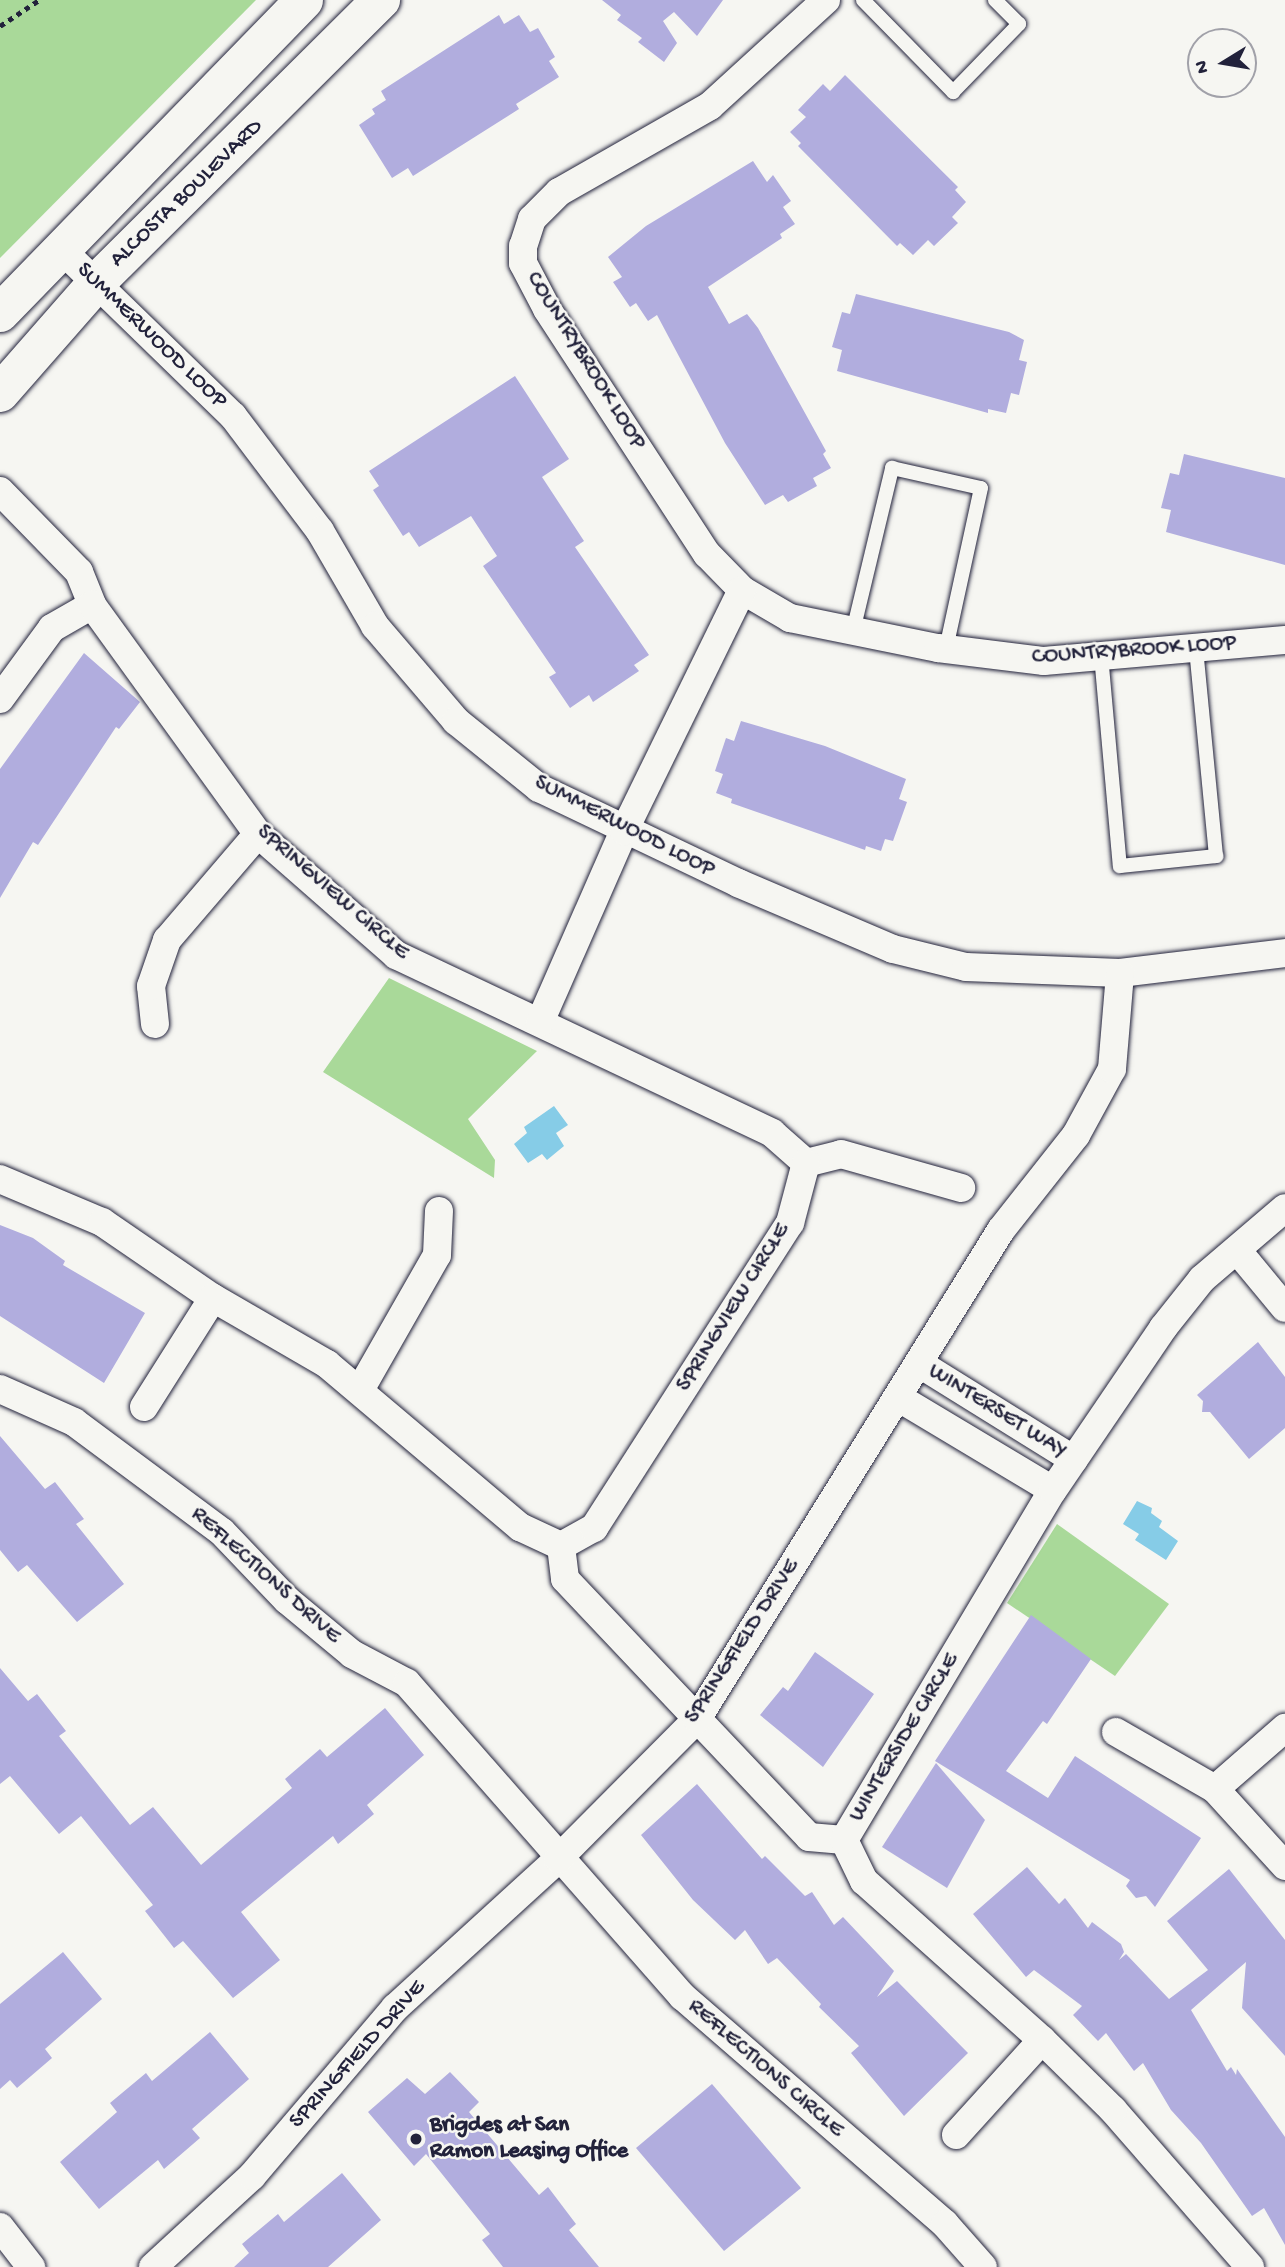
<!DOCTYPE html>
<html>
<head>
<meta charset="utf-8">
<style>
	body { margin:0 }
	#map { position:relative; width:1285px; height:2267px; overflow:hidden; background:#f6f6f2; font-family:"Gochi Hand",sans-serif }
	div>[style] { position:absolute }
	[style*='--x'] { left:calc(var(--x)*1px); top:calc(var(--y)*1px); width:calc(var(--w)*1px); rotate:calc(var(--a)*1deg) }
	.green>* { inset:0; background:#a9d999 }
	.water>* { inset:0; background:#86cce7 }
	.building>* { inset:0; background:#b1adde }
	.path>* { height:4.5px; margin-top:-2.25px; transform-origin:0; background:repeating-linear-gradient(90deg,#22223b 0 5px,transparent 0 10px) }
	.roads { filter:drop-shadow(0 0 2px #22223b) drop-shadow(0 0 2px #22223b) }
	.lane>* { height:14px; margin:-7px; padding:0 7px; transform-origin:7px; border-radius:7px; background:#f6f6f2 }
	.street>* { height:28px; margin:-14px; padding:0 14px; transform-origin:14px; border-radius:14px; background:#f6f6f2 }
	.secondary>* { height:38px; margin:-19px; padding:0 19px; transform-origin:19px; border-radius:19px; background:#f6f6f2 }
	.dots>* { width:19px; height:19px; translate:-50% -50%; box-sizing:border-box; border:4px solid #f6f6f2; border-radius:50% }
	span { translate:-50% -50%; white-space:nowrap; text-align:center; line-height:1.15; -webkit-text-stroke:5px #f6f6f2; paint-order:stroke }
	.street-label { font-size:23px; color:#22223b }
	.poi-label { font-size:23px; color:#22223b; font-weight:700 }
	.left { translate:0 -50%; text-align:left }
	.north { position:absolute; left:1187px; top:28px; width:70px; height:70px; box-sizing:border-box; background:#f6f6f2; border:2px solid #a1a1a9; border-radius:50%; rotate:259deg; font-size:19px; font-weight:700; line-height:28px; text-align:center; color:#22223b }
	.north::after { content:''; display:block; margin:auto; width:24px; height:32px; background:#22223b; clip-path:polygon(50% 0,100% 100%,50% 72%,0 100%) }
</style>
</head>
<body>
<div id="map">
	<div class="green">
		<i style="clip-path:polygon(0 0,256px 0,0 258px)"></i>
		<i style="clip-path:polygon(389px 978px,537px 1051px,468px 1119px,495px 1160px,494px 1178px,323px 1072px)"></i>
		<i style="clip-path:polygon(1057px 1524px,1169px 1604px,1115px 1676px,1007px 1603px)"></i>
	</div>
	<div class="water">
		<i style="clip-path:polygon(554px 1106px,568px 1125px,556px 1133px,564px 1146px,547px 1160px,542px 1154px,528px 1163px,514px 1144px,527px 1133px,524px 1127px)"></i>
		<i style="clip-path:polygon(1137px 1501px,1152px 1508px,1151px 1513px,1162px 1521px,1159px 1527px,1178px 1541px,1166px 1560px,1135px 1540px,1139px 1534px,1123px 1524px)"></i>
	</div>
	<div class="building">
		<i style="clip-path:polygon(602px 0,723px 0,697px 36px,674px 12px,663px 21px,677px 43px,664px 62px,638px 42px,642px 38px,617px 20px,621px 15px)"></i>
		<i style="clip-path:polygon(499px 15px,504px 24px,519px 15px,530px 32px,538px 28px,555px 57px,549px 61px,559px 77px,516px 104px,519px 109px,413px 176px,408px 168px,392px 178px,359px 125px,375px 114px,372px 109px,386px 100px,381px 91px)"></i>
		<i style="clip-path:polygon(845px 75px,958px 187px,955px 190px,966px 202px,952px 217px,958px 223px,934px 246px,928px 240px,913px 255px,900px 243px,897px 246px,798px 146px,801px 143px,790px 132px,806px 117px,798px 110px,823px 84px,830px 91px)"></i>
		<i style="clip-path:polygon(753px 161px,767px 182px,773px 175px,791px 201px,783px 207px,795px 224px,780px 234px,782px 238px,708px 287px,729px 324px,747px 314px,758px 328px,826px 451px,823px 454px,831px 468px,813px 478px,817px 486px,788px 502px,783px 495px,765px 505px,725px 443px,657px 315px,648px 321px,636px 303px,630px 307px,613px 282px,622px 277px,608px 257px,646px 226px)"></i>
		<i style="clip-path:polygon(856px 294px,1009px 332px,1024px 340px,1019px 360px,1027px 362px,1019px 395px,1011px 393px,1006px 413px,988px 409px,988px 413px,837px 371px,842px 350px,832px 347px,842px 312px,850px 314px)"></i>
		<i style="clip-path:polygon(515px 376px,569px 459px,542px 477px,584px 541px,575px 547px,649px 655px,634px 665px,639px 671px,593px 702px,589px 695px,570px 708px,549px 677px,556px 673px,483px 566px,497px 556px,471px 516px,419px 547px,409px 532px,403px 536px,373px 490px,379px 486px,369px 471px)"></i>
		<i style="clip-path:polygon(1184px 454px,1285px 478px,1285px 565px,1166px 532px,1171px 510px,1161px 508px,1170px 473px,1179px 475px)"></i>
		<i style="clip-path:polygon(84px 653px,140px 702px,119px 729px,116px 727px,38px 845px,33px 842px,0 898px,0 769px)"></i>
		<i style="clip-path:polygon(741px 721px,825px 746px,906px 779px,899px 799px,907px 802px,893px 841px,885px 839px,881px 851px,866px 846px,865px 850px,731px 803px,732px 799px,716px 793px,723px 774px,715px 771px,726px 738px,734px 741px)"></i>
		<i style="clip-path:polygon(0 1225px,33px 1238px,65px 1261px,63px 1265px,145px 1313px,104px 1383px,0 1316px)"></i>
		<i style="clip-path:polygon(1258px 1342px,1285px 1377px,1285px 1428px,1249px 1459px,1210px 1412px,1202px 1412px,1203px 1401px,1197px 1395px)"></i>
		<i style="clip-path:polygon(0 1436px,45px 1489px,55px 1482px,84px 1519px,76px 1524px,124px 1584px,77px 1622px,27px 1565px,18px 1572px,0 1550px)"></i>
		<i style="clip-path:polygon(1031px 1615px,1091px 1659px,1047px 1724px,1043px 1721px,1006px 1771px,1048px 1798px,1075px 1756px,1201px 1838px,1155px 1907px,1146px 1896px,1136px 1898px,1126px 1886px,1130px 1880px,935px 1761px)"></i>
		<i style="clip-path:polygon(815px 1652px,874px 1694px,823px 1767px,760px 1715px,783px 1687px,788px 1691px)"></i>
		<i style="clip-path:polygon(0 1668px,28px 1701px,37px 1694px,66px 1731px,59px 1736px,130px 1825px,153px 1807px,201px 1865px,292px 1788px,285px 1779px,320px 1749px,327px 1757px,385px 1708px,424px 1755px,367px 1805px,374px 1814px,338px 1844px,333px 1836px,241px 1912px,280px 1960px,233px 1998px,183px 1941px,174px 1948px,145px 1911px,153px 1905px,81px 1816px,59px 1834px,10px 1776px,0 1784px)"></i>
		<i style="clip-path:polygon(936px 1763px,985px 1820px,947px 1888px,882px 1847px)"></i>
		<i style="clip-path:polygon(697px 1784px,762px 1859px,765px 1856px,805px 1896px,812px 1892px,834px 1925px,843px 1917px,894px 1971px,877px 1997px,897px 1981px,968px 2053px,904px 2116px,851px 2053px,859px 2046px,819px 2007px,821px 2004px,777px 1958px,768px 1964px,745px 1930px,735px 1940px,693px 1900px,641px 1835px)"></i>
		<i style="clip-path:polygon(1027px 1867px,1059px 1904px,1065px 1898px,1088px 1928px,1092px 1922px,1121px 1944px,1124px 1952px,1119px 1960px,1126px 1954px,1169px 1999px,1208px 1970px,1167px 1921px,1229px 1869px,1285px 1940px,1285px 2056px,1242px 2008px,1246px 1962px,1191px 2010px,1227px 2071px,1231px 2067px,1236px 2075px,1237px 2069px,1285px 2137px,1285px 2245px,1264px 2208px,1252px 2216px,1201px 2143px,1171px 2110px,1143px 2063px,1134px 2071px,1106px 2033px,1098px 2041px,1073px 2015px,1082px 2006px,1034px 1970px,1026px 1977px,973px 1914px)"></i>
		<i style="clip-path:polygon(63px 1952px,102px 1999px,45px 2049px,52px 2058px,17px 2088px,10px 2080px,0 2089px,0 2004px)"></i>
		<i style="clip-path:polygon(210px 2032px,249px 2079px,192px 2129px,200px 2138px,164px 2169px,158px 2160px,99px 2209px,60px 2162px,117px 2112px,110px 2103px,146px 2073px,152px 2081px)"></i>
		<i style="clip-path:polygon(450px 2072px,479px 2102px,469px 2112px,539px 2195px,548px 2187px,576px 2224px,569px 2230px,599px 2267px,503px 2267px,482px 2240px,490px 2234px,426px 2154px,414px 2166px,368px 2112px,407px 2078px,425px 2094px)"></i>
		<i style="clip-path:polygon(712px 2084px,801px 2188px,724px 2251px,636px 2148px)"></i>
		<i style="clip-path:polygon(342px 2173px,381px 2220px,328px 2267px,234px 2267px,249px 2253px,242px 2244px,278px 2214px,284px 2222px)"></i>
	</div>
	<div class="path">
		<i style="--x:0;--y:26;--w:47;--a:-33.7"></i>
	</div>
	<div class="roads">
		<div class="lane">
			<i style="--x:863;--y:0;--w:129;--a:45.6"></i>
			<i style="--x:953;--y:92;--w:95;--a:-45.9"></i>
			<i style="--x:1019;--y:24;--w:34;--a:-135"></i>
			<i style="--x:853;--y:631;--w:168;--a:-76.5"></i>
			<i style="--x:892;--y:468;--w:91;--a:12.7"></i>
			<i style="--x:981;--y:488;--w:165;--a:102.3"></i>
			<i style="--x:1101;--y:655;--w:212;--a:84.9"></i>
			<i style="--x:1120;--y:866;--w:97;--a:-5.9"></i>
			<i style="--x:1216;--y:856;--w:208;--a:-95.5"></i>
		</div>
		<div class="street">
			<i style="--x:826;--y:0;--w:157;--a:137.6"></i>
			<i style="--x:710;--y:106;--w:174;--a:150.3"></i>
			<i style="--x:559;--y:192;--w:38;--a:135"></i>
			<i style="--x:532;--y:219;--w:28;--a:108"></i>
			<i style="--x:523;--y:246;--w:17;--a:90"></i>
			<i style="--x:523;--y:263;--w:52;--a:62.4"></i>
			<i style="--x:547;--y:309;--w:293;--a:56.9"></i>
			<i style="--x:707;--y:554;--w:50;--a:45.8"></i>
			<i style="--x:742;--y:590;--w:56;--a:30.3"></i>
			<i style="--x:790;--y:618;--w:151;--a:11.5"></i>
			<i style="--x:938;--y:648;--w:107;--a:7"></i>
			<i style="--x:1044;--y:661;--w:242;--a:-5"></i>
			<i style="--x:61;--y:249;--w:240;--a:44.2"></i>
			<i style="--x:233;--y:416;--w:144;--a:52.9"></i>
			<i style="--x:320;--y:531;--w:110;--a:59.9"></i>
			<i style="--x:375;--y:626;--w:125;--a:49.5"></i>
			<i style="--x:456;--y:721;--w:107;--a:38.9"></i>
			<i style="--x:539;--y:788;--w:221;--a:25.5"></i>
			<i style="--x:738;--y:883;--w:168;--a:23.1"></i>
			<i style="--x:893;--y:949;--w:75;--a:13.9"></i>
			<i style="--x:966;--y:967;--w:154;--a:2.2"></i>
			<i style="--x:1120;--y:973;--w:166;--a:-6.9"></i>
			<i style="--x:0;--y:491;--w:113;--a:45.7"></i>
			<i style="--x:79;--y:572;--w:35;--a:68"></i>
			<i style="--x:0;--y:699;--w:88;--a:-53.8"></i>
			<i style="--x:52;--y:628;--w:46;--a:-29.9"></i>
			<i style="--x:92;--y:605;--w:283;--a:54.1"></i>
			<i style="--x:258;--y:834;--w:184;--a:41.2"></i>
			<i style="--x:396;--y:955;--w:416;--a:25.3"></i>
			<i style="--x:772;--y:1133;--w:45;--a:41.4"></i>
			<i style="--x:540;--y:1022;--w:209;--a:-66.3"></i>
			<i style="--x:624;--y:831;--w:268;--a:-63.9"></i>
			<i style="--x:155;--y:1024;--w:38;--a:-96"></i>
			<i style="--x:151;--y:986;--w:49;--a:-70.8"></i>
			<i style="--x:167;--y:940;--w:140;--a:-49.4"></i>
			<i style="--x:806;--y:1163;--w:36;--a:-14"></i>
			<i style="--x:841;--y:1154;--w:125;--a:15.8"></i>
			<i style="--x:0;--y:1179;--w:111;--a:22.9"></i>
			<i style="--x:102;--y:1222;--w:135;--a:34.4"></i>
			<i style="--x:213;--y:1298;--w:132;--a:30.1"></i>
			<i style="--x:327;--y:1364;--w:253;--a:40.2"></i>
			<i style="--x:520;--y:1527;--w:45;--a:24.9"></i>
			<i style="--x:561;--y:1546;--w:38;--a:-29"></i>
			<i style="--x:594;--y:1528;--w:363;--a:-57.3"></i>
			<i style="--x:790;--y:1223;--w:62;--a:-75.1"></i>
			<i style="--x:1237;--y:1250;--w:75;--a:50.4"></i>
			<i style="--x:920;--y:1364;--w:181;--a:31.9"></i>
			<i style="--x:0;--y:1389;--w:81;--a:24"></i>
			<i style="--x:74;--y:1422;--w:184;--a:36.6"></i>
			<i style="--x:222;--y:1532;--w:94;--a:46.3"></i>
			<i style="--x:287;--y:1600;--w:85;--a:39.7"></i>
			<i style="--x:352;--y:1654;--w:62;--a:27.8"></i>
			<i style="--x:407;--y:1683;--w:417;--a:48.7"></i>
			<i style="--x:682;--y:1996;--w:348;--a:40.9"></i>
			<i style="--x:945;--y:2224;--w:57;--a:48.5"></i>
			<i style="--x:360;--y:1390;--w:155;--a:-60.3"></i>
			<i style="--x:437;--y:1255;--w:44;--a:-87.4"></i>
			<i style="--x:899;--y:1398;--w:179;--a:30.9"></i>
			<i style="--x:144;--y:1407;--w:129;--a:-57.7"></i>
			<i style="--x:561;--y:1546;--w:33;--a:83"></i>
			<i style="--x:565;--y:1579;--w:355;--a:46.6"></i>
			<i style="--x:809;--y:1837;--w:35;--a:5"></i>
			<i style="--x:1116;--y:1732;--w:114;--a:29.9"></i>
			<i style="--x:1215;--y:1789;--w:104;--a:47.7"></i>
			<i style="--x:1215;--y:1789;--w:93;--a:-41.1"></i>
			<i style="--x:956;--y:2135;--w:128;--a:-47.8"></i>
			<i style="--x:0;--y:2227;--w:51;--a:52.2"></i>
			<i style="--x:153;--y:2267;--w:134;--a:-42.6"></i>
			<i style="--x:252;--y:2176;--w:221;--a:-49.6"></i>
			<i style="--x:395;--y:2008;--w:221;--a:-42.4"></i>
			<i style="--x:558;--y:1859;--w:197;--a:-45.2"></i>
			<i style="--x:697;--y:1719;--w:576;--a:-58.13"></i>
			<i style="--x:1001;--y:1230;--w:121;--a:-51.7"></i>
			<i style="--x:1076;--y:1135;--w:75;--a:-61.4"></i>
			<i style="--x:1112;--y:1069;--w:96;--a:-85.2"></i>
			<i style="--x:1250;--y:2267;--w:208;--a:-131.1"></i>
			<i style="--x:1113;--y:2110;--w:100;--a:-135.4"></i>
			<i style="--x:1042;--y:2040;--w:239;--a:-138.2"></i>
			<i style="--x:864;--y:1881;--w:46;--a:-116"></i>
			<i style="--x:844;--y:1840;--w:408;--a:-59.2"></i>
			<i style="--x:1053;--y:1490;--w:196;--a:-55.8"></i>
			<i style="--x:1163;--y:1328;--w:63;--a:-51.5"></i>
			<i style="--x:1202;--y:1279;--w:109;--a:-40.5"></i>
		</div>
		<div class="secondary">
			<i style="--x:0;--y:313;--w:436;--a:-45.8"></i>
			<i style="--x:0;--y:393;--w:149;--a:-48.8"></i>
			<i style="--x:98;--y:281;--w:399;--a:-44.8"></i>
		</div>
	</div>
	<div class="dots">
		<i style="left:416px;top:2139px;background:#22223b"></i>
	</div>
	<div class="street-label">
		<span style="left:187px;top:194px;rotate:-44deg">ALCOSTA BOULEVARD</span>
		<span style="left:151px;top:336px;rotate:44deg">SUMMERWOOD LOOP</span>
		<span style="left:585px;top:361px;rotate:58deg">COUNTRYBROOK LOOP</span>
		<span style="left:1134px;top:651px;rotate:-4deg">COUNTRYBROOK LOOP</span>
		<span style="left:624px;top:827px;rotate:27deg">SUMMERWOOD LOOP</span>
		<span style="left:332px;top:893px;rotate:41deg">SPRINGVIEW CIRCLE</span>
		<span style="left:734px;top:1308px;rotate:-58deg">SPRINGVIEW CIRCLE</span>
		<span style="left:997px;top:1412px;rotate:32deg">WINTERSET WAY</span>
		<span style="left:265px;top:1576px;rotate:42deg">REFLECTIONS DRIVE</span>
		<span style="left:743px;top:1642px;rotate:-57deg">SPRINGFIELD DRIVE</span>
		<span style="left:905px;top:1738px;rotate:-59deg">WINTERSIDE CIRCLE</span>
		<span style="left:358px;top:2055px;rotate:-48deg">SPRINGFIELD DRIVE</span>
		<span style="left:765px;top:2069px;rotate:41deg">REFLECTIONS CIRCLE</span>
	</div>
	<div class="poi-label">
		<span class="left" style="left:430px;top:2139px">Brigdes at San<br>Ramon Leasing Office</span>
	</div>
	<div class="north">N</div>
</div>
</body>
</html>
